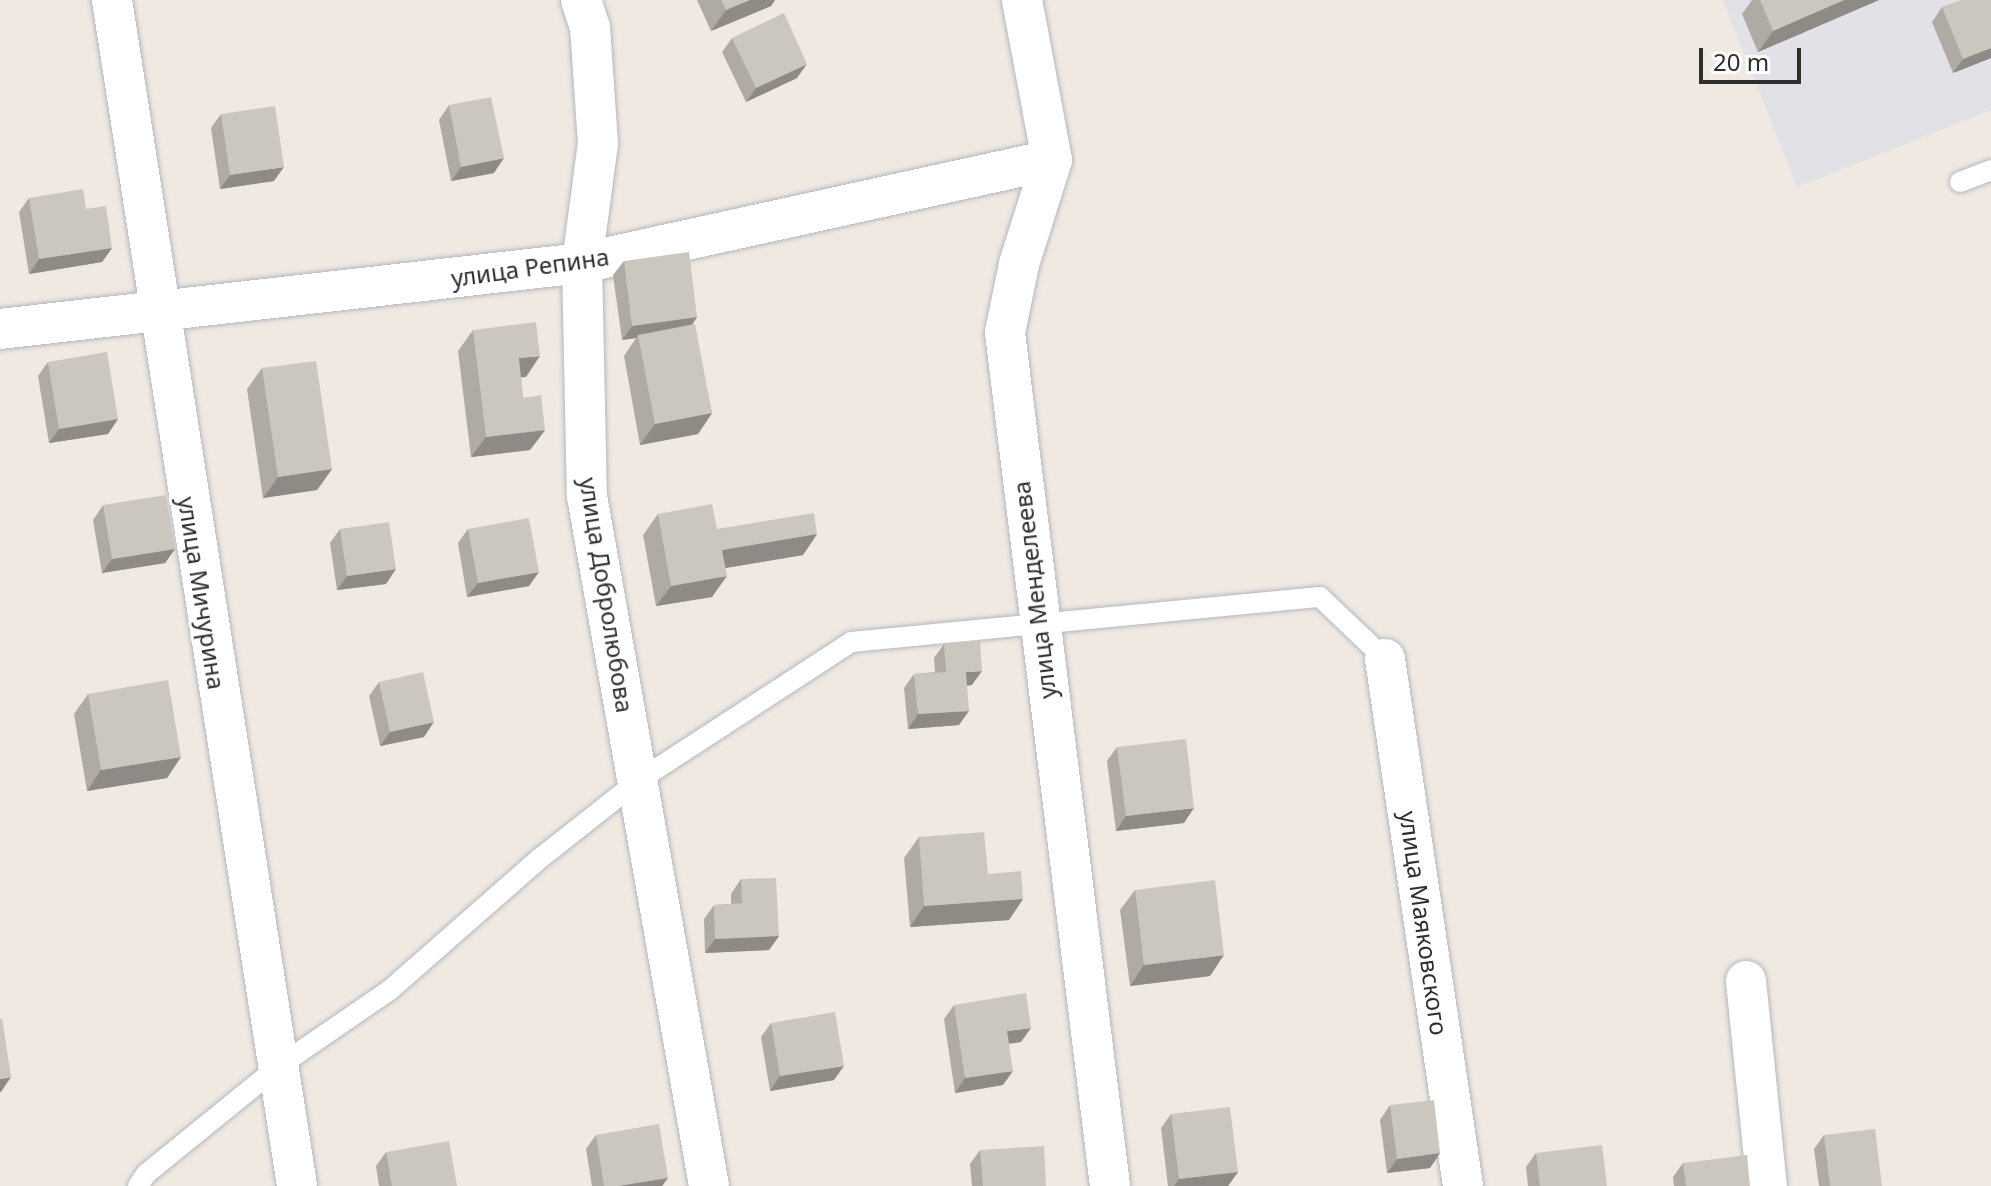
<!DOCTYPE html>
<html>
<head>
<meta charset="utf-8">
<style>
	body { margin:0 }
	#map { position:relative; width:1991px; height:1186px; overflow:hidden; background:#efe9e1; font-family:"Noto Sans",sans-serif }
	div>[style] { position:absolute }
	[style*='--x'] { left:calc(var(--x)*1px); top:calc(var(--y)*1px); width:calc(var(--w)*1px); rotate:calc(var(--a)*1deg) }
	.industrial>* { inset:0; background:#e3e1e8 }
	.roads { filter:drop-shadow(0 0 2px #b4b7c1) drop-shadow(0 0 2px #b4b7c1) }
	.lane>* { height:20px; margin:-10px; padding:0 10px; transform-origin:10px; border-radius:10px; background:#fff }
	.street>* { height:40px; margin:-20px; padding:0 20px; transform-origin:20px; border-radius:20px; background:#fff }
	.wall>* { inset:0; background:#afaba4 }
	.shaded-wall>* { inset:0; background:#8e8b86 }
	.building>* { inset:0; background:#cbc7bf }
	span { translate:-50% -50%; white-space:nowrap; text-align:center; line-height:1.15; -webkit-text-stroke:6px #fff; paint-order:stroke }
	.street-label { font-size:24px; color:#2e2e2e }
	.scale { position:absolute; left:1699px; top:48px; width:102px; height:36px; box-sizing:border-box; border:4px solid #2e2e2e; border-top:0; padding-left:10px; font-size:24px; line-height:28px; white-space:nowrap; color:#2e2e2e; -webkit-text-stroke:6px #fff; paint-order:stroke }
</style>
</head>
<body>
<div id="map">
	<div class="industrial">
		<i style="clip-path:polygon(1723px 0,1991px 0,1991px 110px,1797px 187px)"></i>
	</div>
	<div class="roads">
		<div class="lane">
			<i style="--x:1960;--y:182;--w:33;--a:-21"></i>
			<i style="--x:138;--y:1186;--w:14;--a:-56"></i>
			<i style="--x:146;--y:1174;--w:171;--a:-39.1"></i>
			<i style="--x:279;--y:1066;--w:135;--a:-34.4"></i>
			<i style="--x:390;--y:990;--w:197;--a:-41.3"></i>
			<i style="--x:538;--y:860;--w:127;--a:-38.3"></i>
			<i style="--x:638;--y:781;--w:254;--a:-33.1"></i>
			<i style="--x:851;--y:642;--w:471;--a:-5.5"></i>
			<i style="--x:1320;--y:597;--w:90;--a:43.6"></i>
		</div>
		<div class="street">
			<i style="--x:112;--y:0;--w:1200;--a:81.13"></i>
			<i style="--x:581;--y:0;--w:28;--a:72"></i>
			<i style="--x:590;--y:27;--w:116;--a:86.1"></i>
			<i style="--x:598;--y:143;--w:121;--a:97.6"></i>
			<i style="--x:582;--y:263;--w:233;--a:88.8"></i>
			<i style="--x:587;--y:496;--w:701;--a:79.97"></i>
			<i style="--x:1022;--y:0;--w:163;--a:79.4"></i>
			<i style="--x:1052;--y:160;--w:109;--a:107.6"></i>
			<i style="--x:1019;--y:264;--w:70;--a:101.5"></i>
			<i style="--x:1005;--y:333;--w:859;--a:82.98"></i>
			<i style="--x:0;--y:329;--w:586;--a:-6.47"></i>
			<i style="--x:582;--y:263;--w:481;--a:-12.4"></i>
			<i style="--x:1385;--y:659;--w:533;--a:81.58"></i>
			<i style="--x:1746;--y:981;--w:206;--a:84.2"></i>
		</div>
	</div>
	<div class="wall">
		<i style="clip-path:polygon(697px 0,775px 0,771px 6px,711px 31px)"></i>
		<i style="clip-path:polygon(1752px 0,1879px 0,1758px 52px,1742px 14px)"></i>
		<i style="clip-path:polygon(1991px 0,1991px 58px,1953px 73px,1932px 22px,1942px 7px)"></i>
		<i style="clip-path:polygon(732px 38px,797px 78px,746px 102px,722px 52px)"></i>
		<i style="clip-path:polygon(449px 105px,494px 173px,451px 181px,439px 120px)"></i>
		<i style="clip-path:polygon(221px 114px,274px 181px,220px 189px,211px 128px)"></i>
		<i style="clip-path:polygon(29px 198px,86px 209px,112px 248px,102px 262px,29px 274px,19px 212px)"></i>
		<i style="clip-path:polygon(624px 261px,697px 317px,692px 325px,712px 413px,698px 434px,640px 445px,624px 356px,636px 338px,622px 340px,613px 275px)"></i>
		<i style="clip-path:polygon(473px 330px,526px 377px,521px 377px,523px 398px,545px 430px,530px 450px,471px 457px,458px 351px)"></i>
		<i style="clip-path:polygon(48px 362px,118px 419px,108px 434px,49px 443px,38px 376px)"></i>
		<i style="clip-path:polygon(262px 368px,332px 469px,317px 490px,263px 498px,247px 389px)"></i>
		<i style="clip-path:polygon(103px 505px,175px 549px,165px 563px,102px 573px,93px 520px)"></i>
		<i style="clip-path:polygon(658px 514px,717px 529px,817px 534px,803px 555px,725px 568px,712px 597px,656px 606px,643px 535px)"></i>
		<i style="clip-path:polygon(340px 529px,386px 584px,337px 590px,330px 543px)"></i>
		<i style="clip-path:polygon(468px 529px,529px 586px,467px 597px,458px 543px)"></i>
		<i style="clip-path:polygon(944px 644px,972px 685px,967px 686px,959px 725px,908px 729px,904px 688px,914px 674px,935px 672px,934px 658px)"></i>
		<i style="clip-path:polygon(379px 682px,424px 737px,380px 746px,369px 696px)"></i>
		<i style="clip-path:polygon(88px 694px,181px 757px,167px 778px,87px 791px,74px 714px)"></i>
		<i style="clip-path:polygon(1117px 747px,1184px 823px,1116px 831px,1107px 761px)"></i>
		<i style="clip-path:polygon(919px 837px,1023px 899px,1009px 920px,910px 927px,904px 858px)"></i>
		<i style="clip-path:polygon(741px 879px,779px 936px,769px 950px,705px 953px,704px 919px,714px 905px,731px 904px,731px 894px)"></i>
		<i style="clip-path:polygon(1135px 890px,1210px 976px,1130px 986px,1120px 910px)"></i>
		<i style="clip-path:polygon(954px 1005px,1021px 1042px,1009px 1044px,1003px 1085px,955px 1093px,944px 1019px)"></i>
		<i style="clip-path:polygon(771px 1023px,834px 1080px,770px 1091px,761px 1037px)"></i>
		<i style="clip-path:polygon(1390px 1105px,1440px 1153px,1430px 1168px,1387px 1173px,1380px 1120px)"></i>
		<i style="clip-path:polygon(1171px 1114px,1238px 1172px,1228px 1186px,1168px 1186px,1161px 1128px)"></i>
		<i style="clip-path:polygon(596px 1135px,668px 1178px,662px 1186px,592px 1186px,586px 1149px)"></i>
		<i style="clip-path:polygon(1824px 1135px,1882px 1186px,1819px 1186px,1814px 1149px)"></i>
		<i style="clip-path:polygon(980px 1150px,1046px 1186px,972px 1186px,970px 1164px)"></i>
		<i style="clip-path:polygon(386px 1152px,457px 1186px,379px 1186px,376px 1166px)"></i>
		<i style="clip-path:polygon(1536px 1153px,1607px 1186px,1528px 1186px,1526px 1167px)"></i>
		<i style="clip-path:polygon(1683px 1163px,1750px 1186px,1674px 1186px,1673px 1177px)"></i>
	</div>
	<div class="shaded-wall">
		<i style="clip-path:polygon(750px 0,775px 0,771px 6px,711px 31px,726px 10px)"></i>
		<i style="clip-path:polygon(1844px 0,1879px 0,1758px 52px,1773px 31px)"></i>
		<i style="clip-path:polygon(1991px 48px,1991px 58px,1953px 73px,1963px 59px)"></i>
		<i style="clip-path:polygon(807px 64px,797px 78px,746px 102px,756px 88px)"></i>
		<i style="clip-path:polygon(504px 158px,494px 173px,451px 181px,461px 167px)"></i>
		<i style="clip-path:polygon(284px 167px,274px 181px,220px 189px,230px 175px)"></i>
		<i style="clip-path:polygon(112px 248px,102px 262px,29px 274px,39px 259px)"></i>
		<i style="clip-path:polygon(697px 317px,687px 332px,638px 335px,636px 338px,622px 340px,632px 326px)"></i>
		<i style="clip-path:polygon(540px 356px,526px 377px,504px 379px,519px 358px)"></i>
		<i style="clip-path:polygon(712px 413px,698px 434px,640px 445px,655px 424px)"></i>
		<i style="clip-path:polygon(118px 419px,108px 434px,49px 443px,59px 429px)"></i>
		<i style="clip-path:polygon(545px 430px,530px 450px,471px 457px,486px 437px)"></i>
		<i style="clip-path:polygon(332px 469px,317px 490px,263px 498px,278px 477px)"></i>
		<i style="clip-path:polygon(817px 534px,803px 555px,708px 571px,722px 550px)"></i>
		<i style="clip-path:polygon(175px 549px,165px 563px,102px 573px,112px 559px)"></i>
		<i style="clip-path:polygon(396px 569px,386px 584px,337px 590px,347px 576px)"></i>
		<i style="clip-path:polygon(539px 572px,529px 586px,467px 597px,478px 583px)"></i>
		<i style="clip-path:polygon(727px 576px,712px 597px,656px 606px,671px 586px)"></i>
		<i style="clip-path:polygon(982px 671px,972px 685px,956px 686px,966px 672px)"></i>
		<i style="clip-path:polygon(969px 711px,959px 725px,908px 729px,918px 714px)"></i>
		<i style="clip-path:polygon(434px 722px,424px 737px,380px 746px,390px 732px)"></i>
		<i style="clip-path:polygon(181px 757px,167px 778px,87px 791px,101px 770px)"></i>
		<i style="clip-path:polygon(1194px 808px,1184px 823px,1116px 831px,1126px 816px)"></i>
		<i style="clip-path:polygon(1023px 899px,1009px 920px,910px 927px,924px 906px)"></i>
		<i style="clip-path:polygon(779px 936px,769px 950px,705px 953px,715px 939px)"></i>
		<i style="clip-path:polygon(1224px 955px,1210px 976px,1130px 986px,1144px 965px)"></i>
		<i style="clip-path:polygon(1031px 1028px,1021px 1042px,997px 1045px,1007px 1031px)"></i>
		<i style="clip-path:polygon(844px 1066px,834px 1080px,770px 1091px,780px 1076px)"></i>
		<i style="clip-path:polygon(1013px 1071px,1003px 1085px,955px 1093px,965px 1078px)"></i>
		<i style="clip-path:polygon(11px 1077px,1px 1092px,0 1092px,0 1079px)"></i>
		<i style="clip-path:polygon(1440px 1153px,1430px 1168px,1387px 1173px,1397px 1159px)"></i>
		<i style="clip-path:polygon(1238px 1172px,1228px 1186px,1174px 1186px,1179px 1179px)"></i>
		<i style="clip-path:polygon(668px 1178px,662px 1186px,618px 1186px)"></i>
	</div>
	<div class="building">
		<i style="clip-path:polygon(721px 0,750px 0,726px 10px)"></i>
		<i style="clip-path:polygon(1760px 0,1844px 0,1773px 31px)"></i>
		<i style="clip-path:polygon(1961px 0,1991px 0,1991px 48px,1963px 59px,1942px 7px)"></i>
		<i style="clip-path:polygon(784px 13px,807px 64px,756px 88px,732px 38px)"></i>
		<i style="clip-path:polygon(491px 97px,504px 158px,461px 167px,449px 105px)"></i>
		<i style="clip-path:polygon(275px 106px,284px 167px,230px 175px,221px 114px)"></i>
		<i style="clip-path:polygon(83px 189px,86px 209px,106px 206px,112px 248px,39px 259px,29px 198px)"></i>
		<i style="clip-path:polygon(689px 252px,697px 317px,632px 326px,624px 261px)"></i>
		<i style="clip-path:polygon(536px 322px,540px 356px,519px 358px,523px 398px,541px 395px,545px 430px,486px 437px,473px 330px)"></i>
		<i style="clip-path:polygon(695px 324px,712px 413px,655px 424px,638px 335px)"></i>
		<i style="clip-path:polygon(107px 352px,118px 419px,59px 429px,48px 362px)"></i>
		<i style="clip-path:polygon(316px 361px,332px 469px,278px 477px,262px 368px)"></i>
		<i style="clip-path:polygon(166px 495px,175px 549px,112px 559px,103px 505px)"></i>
		<i style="clip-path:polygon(712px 504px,717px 529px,814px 513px,817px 534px,722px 550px,727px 576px,671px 586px,658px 514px)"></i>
		<i style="clip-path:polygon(529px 518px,539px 572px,478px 583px,468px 529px)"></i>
		<i style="clip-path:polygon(389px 522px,396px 569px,347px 576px,340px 529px)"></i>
		<i style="clip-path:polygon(980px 640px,982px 671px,966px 672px,969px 711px,918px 714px,914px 674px,946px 672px,944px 644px)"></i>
		<i style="clip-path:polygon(423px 672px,434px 722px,390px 732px,379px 682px)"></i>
		<i style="clip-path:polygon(168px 680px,181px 757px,101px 770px,88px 694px)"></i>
		<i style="clip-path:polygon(1186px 739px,1194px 808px,1126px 816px,1117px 747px)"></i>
		<i style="clip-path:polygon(984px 832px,988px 874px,1021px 871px,1023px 899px,924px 906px,919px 837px)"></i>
		<i style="clip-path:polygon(776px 878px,779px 936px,715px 939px,714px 905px,742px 903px,741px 879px)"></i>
		<i style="clip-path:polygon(1215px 880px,1224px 955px,1144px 965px,1135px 890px)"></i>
		<i style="clip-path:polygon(1026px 993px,1031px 1028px,1007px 1031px,1013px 1071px,965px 1078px,954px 1005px)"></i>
		<i style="clip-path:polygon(835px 1012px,844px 1066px,780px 1076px,771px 1023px)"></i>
		<i style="clip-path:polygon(2px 1018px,11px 1077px,0 1079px,0 1019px)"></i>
		<i style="clip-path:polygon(1434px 1100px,1440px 1153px,1397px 1159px,1390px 1105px)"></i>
		<i style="clip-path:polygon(1230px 1107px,1238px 1172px,1179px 1179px,1171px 1114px)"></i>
		<i style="clip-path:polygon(659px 1124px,668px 1178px,618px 1186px,604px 1186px,596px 1135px)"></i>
		<i style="clip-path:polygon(1875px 1129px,1882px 1186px,1830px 1186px,1824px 1135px)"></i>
		<i style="clip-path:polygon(449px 1141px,457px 1186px,392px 1186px,386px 1152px)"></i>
		<i style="clip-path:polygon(1602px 1145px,1607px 1186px,1540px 1186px,1536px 1153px)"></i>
		<i style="clip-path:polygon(1044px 1146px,1046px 1186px,983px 1186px,980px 1150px)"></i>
		<i style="clip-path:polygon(1747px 1155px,1750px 1186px,1686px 1186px,1683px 1163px)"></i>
	</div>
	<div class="street-label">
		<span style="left:530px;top:267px;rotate:-8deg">улица Репина</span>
		<span style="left:1034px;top:590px;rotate:-97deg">улица Менделеева</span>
		<span style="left:202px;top:593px;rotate:81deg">улица Мичурина</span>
		<span style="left:607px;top:595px;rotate:81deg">улица Добролюбова</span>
		<span style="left:1424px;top:923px;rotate:82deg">улица Маяковского</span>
	</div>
	<div class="scale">20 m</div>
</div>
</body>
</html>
